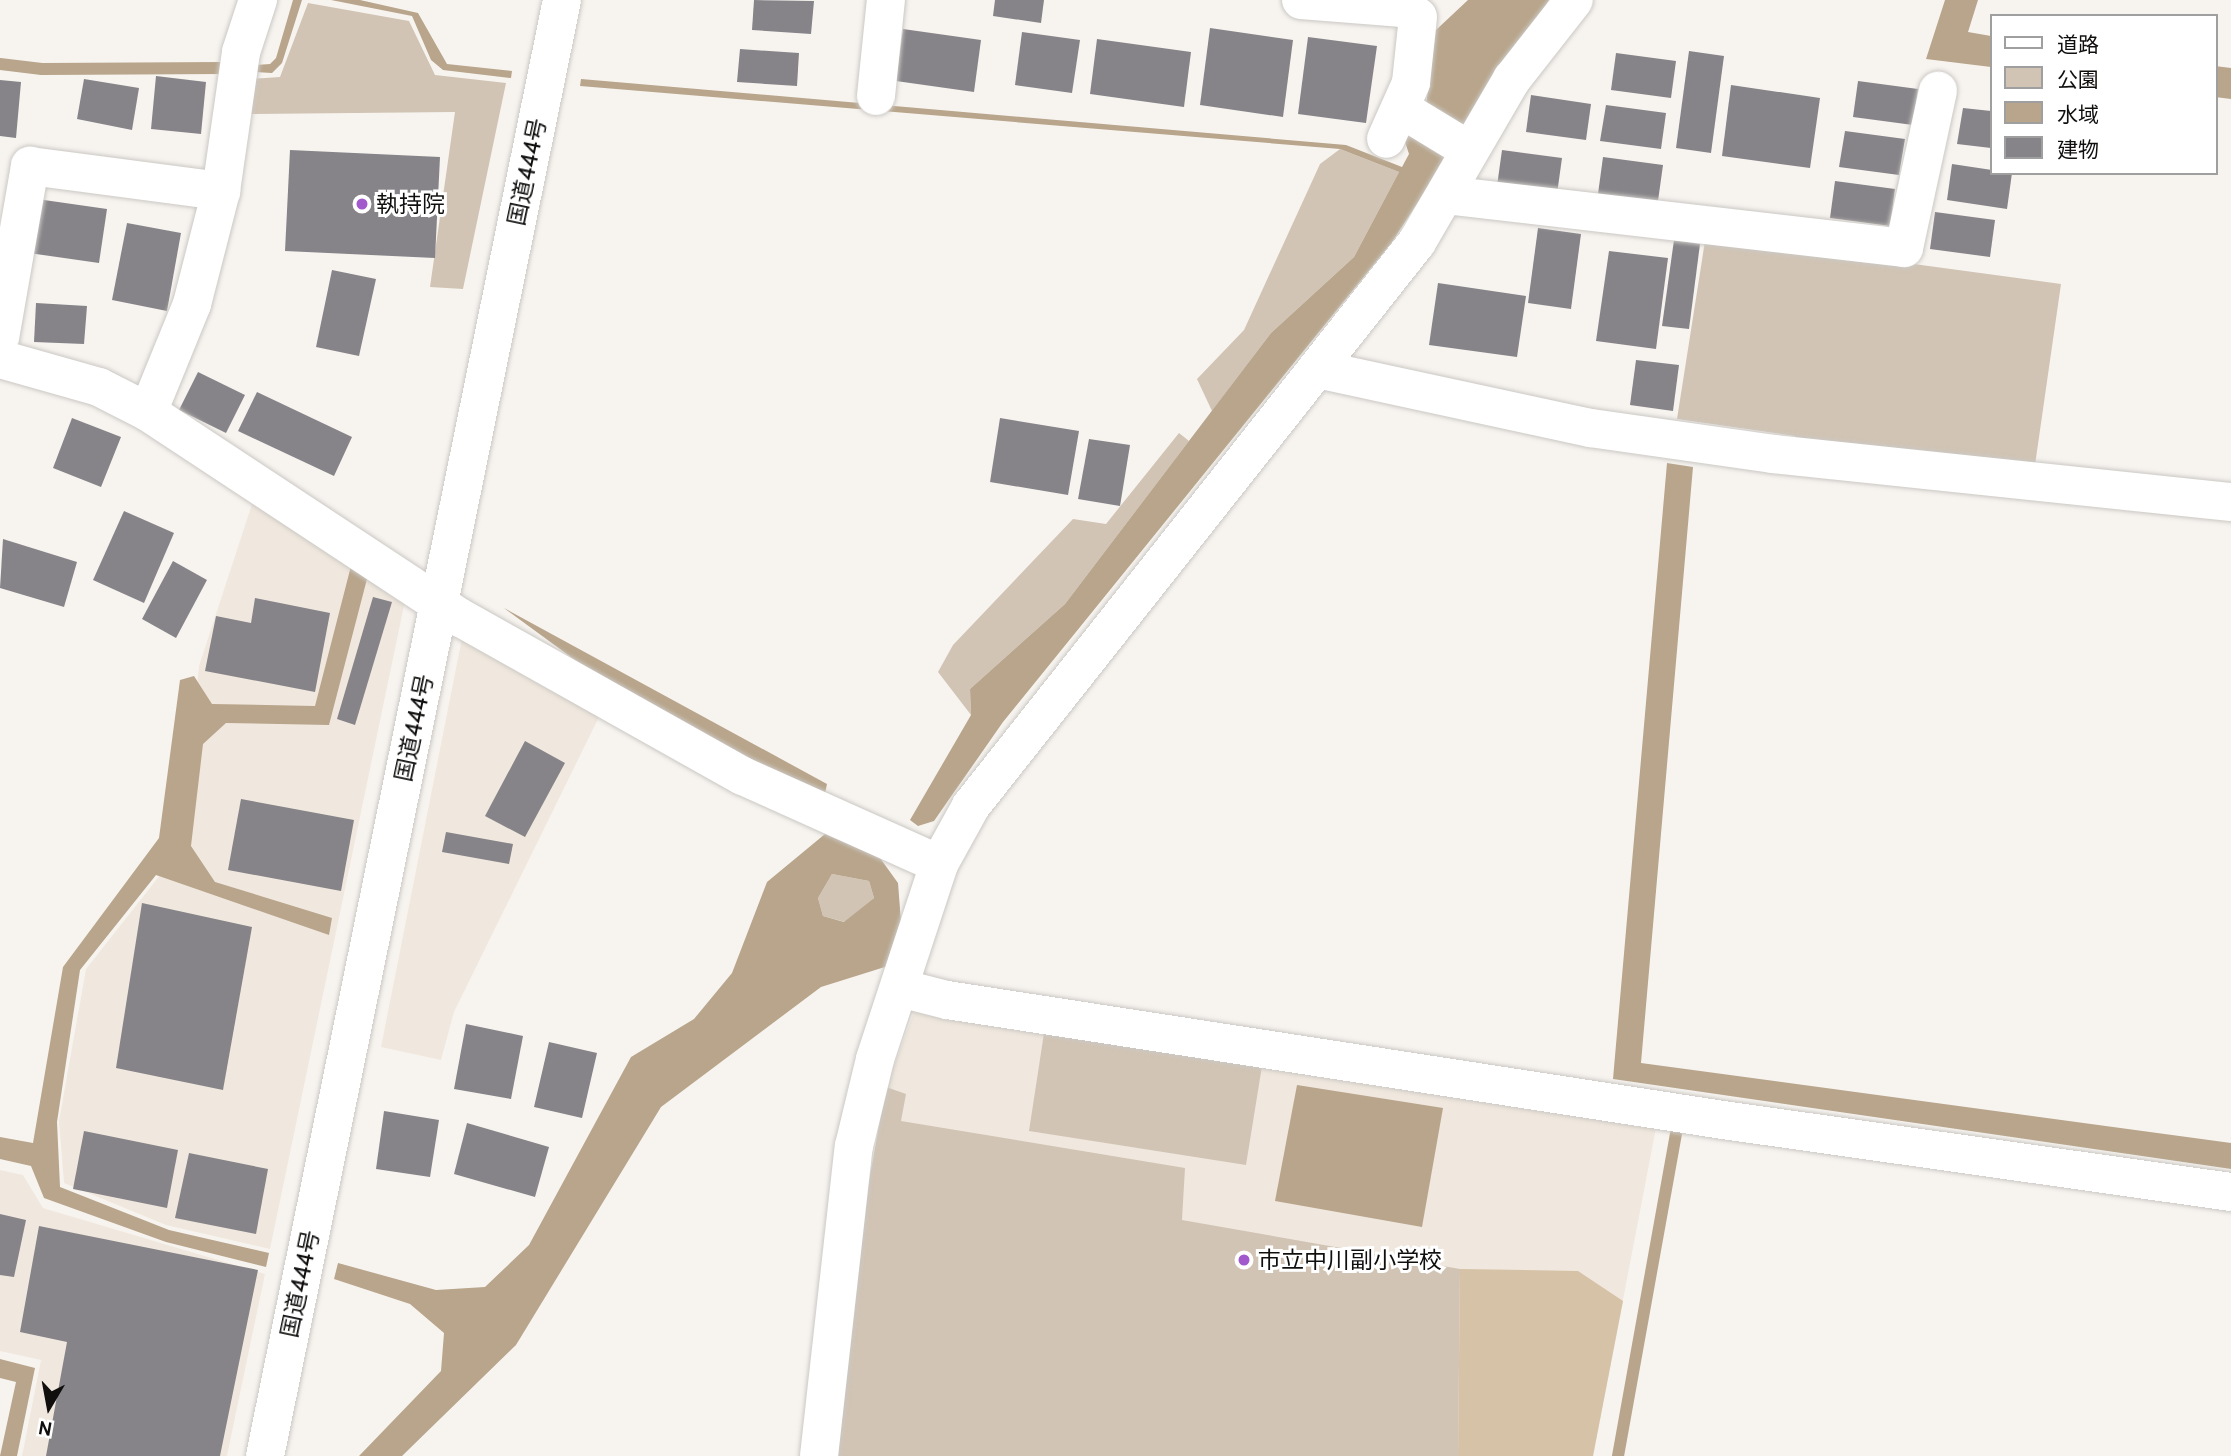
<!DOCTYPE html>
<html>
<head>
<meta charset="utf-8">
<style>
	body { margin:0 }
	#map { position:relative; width:2231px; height:1456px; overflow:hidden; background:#f7f4f0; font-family:Cabin,"Noto Sans JP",sans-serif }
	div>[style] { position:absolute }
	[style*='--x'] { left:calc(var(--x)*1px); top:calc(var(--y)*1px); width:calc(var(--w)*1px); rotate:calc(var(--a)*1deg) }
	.built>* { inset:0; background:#f0e8de }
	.green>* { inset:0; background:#d1c4b4 }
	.forest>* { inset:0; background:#d6c2a7 }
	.water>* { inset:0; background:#b8a58b }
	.stream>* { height:12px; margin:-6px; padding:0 6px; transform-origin:6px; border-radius:6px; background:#b8a58b }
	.building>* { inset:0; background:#868488 }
	.roads { filter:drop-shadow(0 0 2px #cbc8c4) drop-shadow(0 0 2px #cbc8c4) }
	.minor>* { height:38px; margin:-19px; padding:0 19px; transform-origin:19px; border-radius:19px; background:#fff }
	.highway>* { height:38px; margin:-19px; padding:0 19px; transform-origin:19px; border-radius:19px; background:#fff }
	.dots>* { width:19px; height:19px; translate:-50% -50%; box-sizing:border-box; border:4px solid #fff; border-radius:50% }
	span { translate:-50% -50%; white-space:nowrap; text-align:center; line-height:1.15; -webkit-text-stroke:6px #fff; paint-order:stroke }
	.street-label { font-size:23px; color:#100f0e }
	.poi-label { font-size:23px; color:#100f0e }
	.left { translate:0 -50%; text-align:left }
	.legend { position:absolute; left:1990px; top:14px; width:228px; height:161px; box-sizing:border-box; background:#fff; border:2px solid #9f9f9f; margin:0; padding:9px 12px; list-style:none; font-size:21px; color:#100f0e }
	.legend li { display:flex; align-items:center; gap:14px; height:35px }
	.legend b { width:35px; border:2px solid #9f9f9f }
	.north { position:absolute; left:14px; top:1372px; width:70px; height:70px; -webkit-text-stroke:5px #fff; paint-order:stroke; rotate:190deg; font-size:19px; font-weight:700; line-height:28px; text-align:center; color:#100f0e }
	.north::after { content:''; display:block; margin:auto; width:24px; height:32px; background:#100f0e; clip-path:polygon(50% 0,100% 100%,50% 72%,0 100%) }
</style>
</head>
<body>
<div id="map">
	<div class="built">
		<i style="clip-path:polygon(253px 501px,405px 601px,270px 1249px,166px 1225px,64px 1183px,59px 1121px,86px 969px,179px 851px,199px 666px)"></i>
		<i style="clip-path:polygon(462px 638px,599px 717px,454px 1012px,441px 1060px,381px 1047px)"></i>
		<i style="clip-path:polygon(915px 1010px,1657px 1123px,1593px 1456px,838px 1456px,886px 1087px)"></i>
		<i style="clip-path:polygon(0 1170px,23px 1175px,43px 1208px,265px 1274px,227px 1456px,22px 1456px,41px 1360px,0 1351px)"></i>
	</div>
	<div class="green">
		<i style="clip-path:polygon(308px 3px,409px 21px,435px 75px,506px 83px,463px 289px,430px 287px,455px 112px,251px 114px,252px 79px,280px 77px)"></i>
		<i style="clip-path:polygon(1340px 149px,1399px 172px,1354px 257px,1271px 333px,1212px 411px,1197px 379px,1244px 330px,1320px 164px)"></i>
		<i style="clip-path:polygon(1705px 241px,1825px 252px,2061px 284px,2034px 472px,1794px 445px,1795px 436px,1677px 419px)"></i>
		<i style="clip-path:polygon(1179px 433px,1189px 441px,1065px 604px,970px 689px,971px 715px,938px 672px,953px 645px,1073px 519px,1106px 524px)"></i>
		<i style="clip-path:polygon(832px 874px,869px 881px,874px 898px,845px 922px,823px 916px,818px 898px)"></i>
		<i style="clip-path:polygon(1044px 1033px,1262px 1066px,1246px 1165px,1029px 1131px)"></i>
		<i style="clip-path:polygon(886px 1087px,906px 1094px,901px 1121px,1185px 1168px,1182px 1220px,1460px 1269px,1458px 1456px,838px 1456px,862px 1220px)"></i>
	</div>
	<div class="forest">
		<i style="clip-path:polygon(1460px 1269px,1578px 1271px,1623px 1301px,1593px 1456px,1458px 1456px)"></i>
	</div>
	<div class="water">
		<i style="clip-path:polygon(293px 0,302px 0,282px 63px,272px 73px,255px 72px,256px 65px,270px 64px,276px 58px)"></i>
		<i style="clip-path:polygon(331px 0,360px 0,418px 13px,447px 64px,512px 71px,511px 78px,443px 70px,431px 60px,412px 16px)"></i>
		<i style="clip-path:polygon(1468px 0,1549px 0,1392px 242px,1003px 722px,934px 821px,918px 826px,910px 820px,971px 715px,970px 689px,1065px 604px,1271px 333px,1354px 257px,1399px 172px,1340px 149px,580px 86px,581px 79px,1346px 145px,1402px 167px,1409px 154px,1404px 139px,1426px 105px,1436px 30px)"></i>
		<i style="clip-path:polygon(1945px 0,1978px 0,1968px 32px,1991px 36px,1991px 67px,1926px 59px)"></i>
		<i style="clip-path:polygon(2215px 66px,2231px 68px,2231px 99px,2215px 97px)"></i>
		<i style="clip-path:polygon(1667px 463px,1693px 467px,1641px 1063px,2231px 1143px,2231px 1169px,1613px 1079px)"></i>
		<i style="clip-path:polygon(351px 566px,367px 579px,329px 725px,226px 723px,203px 744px,191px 846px,215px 882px,332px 918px,329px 935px,156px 875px,80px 970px,57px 1122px,60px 1187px,169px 1230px,269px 1253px,266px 1267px,166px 1242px,44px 1198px,31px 1166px,0 1159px,0 1137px,33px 1143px,63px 967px,159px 838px,180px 680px,194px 676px,212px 704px,315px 706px)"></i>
		<i style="clip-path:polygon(504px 608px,827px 784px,825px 793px,745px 758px,575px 660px)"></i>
		<i style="clip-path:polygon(evenodd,825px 834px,880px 858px,898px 883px,901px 922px,888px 966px,821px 987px,661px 1107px,516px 1345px,402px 1456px,359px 1456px,441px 1371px,444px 1333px,410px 1304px,334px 1279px,338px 1263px,436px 1290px,485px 1287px,529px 1245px,631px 1057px,694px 1019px,732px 973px,767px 882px,825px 834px,832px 874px,869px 881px,874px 898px,844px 922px,823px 916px,818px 898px,832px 874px)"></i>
		<i style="clip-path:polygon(1297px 1085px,1443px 1108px,1422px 1227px,1275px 1201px)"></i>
		<i style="clip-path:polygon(0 1359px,35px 1368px,17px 1456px,0 1456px,16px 1382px,0 1378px)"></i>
	</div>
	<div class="stream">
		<i style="--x:0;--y:64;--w:42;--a:6.8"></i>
		<i style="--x:42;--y:69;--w:181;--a:-0.3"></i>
		<i style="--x:1618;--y:1456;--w:332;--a:-79.8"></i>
	</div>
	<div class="building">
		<i style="clip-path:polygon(754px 0,814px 1px,811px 34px,752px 30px)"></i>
		<i style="clip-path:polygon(995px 0,1044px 0,1041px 23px,993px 16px)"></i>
		<i style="clip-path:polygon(1210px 28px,1293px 40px,1283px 117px,1200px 105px)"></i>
		<i style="clip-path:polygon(903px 29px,981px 40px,974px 92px,896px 81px)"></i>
		<i style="clip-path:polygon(1022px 32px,1080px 40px,1072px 93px,1015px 85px)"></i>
		<i style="clip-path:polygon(1308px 37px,1377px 46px,1366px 123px,1298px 114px)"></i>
		<i style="clip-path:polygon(1097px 39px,1191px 52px,1184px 107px,1090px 94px)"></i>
		<i style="clip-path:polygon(740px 49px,799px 53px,797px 86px,737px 82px)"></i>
		<i style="clip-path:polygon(1689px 51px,1724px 56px,1711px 153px,1676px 148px)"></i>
		<i style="clip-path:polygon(1616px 53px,1676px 61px,1671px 98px,1611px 90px)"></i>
		<i style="clip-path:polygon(156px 76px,206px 82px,201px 134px,151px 129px)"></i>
		<i style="clip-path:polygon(84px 79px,139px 88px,132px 130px,77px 119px)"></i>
		<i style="clip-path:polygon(0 80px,21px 82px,16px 138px,0 136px)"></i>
		<i style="clip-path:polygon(1858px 81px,1918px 89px,1913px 125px,1853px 117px)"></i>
		<i style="clip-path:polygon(1731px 85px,1820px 98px,1810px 168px,1722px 156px)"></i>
		<i style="clip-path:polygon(1531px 95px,1591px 104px,1586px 140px,1526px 132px)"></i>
		<i style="clip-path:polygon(1606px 105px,1666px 113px,1661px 149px,1600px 141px)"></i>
		<i style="clip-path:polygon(1963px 108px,1991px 111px,1991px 148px,1957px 144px)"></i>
		<i style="clip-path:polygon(1845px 131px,1905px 139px,1899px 175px,1839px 167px)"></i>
		<i style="clip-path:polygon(290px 150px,440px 157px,435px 258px,285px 251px)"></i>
		<i style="clip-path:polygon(1502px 150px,1562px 158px,1557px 194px,1497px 186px)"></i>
		<i style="clip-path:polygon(1603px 157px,1663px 165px,1658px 201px,1598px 194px)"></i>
		<i style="clip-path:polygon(1952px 164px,2012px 173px,2007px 209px,1947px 200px)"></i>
		<i style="clip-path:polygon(1835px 181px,1895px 189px,1890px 226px,1830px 218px)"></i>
		<i style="clip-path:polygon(37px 199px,107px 209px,99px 263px,29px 253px)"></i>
		<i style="clip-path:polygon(1935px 212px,1995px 220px,1990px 257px,1930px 249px)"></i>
		<i style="clip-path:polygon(127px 223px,181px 233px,167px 311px,112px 300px)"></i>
		<i style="clip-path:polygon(1538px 228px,1581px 234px,1571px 309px,1528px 303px)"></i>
		<i style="clip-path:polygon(1674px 240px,1700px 244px,1689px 329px,1662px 326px)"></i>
		<i style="clip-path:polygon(1609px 251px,1668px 258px,1656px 349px,1596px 341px)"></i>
		<i style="clip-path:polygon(332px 270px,376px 279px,359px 356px,316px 347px)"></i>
		<i style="clip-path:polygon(1438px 283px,1526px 296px,1517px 357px,1429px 345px)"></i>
		<i style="clip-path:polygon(36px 303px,87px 306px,84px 344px,34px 342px)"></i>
		<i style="clip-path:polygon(1636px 360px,1679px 365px,1673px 411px,1630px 405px)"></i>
		<i style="clip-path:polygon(198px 372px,245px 395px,226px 433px,179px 410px)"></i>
		<i style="clip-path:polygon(257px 392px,352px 437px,334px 476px,238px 431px)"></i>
		<i style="clip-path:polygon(72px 418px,121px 437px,101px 487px,53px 468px)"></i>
		<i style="clip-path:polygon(1000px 418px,1079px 431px,1068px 495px,990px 482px)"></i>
		<i style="clip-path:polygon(1089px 439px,1130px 445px,1120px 506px,1078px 499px)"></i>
		<i style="clip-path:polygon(124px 511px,174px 533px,144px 603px,93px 580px)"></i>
		<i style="clip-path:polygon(3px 539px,77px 562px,64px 607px,0 588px)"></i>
		<i style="clip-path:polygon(173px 561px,207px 580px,176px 638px,142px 619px)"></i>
		<i style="clip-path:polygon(373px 597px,392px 602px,355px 725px,337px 719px)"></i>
		<i style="clip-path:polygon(255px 598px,330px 613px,315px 692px,205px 671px,216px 616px,251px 623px)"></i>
		<i style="clip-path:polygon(525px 741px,565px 763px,525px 837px,485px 816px)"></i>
		<i style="clip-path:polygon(241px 799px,354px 820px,341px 891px,228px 870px)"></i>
		<i style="clip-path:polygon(446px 832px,513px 844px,509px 864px,442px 852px)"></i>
		<i style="clip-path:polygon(142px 903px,252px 927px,223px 1090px,116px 1068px)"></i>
		<i style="clip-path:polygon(466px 1024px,523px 1036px,511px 1099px,454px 1089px)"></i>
		<i style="clip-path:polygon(549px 1042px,597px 1053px,582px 1118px,534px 1107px)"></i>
		<i style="clip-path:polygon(384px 1111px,439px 1120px,430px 1177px,376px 1169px)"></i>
		<i style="clip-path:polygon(467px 1123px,549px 1147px,535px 1197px,454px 1174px)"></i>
		<i style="clip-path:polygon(84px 1131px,178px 1150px,167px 1208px,73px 1189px)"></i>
		<i style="clip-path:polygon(189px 1153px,268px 1169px,256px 1234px,175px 1218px)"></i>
		<i style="clip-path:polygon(0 1214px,26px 1220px,14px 1277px,0 1275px)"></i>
		<i style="clip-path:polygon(39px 1226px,258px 1270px,220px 1456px,46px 1456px,67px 1342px,20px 1332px)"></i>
	</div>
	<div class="roads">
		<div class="minor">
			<i style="--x:1301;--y:0;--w:102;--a:4.5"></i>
			<i style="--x:1403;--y:8;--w:17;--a:31"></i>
			<i style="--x:1418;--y:17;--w:66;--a:96.1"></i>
			<i style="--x:1411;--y:83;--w:61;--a:114.1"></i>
			<i style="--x:876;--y:96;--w:97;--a:-84.1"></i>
			<i style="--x:1403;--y:110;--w:77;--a:31.2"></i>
			<i style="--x:1446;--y:195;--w:461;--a:6.6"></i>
			<i style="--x:1904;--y:248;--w:161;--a:-77.8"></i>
			<i style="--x:0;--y:338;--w:175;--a:-80.1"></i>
			<i style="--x:30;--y:166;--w:193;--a:7.5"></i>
			<i style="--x:0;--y:359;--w:103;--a:15.8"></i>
			<i style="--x:99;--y:387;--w:55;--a:27"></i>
			<i style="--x:148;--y:412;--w:375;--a:33.4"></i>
			<i style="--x:461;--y:618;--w:323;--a:29.3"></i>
			<i style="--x:743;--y:776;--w:215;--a:24.2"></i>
			<i style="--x:1317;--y:369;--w:280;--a:12.2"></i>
			<i style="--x:1591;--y:428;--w:184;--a:8.1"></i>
			<i style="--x:1773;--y:454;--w:461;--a:6"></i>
			<i style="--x:148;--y:412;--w:117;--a:-67.8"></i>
			<i style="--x:192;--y:304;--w:117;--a:-75.6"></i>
			<i style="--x:221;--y:191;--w:140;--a:-81.8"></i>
			<i style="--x:241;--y:52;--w:55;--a:-71.9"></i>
			<i style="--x:900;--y:988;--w:49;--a:14.3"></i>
			<i style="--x:947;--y:1000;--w:785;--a:8.79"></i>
			<i style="--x:1723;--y:1120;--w:513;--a:8.07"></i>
			<i style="--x:819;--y:1456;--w:312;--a:-83.6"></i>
			<i style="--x:854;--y:1146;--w:89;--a:-76.4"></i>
			<i style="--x:875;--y:1059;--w:205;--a:-71.8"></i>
			<i style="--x:939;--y:864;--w:66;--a:-61.1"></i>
			<i style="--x:971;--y:806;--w:719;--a:-51.66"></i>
			<i style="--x:1417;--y:242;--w:189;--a:-59.8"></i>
			<i style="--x:1512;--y:79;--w:100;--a:-51.9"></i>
		</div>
		<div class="highway">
			<i style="--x:265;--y:1456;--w:1486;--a:-78.47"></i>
		</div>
	</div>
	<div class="dots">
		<i style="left:362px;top:204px;background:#a159cc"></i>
		<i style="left:1244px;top:1260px;background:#a159cc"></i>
	</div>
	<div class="street-label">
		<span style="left:527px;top:172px;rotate:-78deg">国道444号</span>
		<span style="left:414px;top:728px;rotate:-78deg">国道444号</span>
		<span style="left:300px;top:1284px;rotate:-78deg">国道444号</span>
	</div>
	<div class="poi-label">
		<span class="left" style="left:376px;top:204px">執持院</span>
		<span class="left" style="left:1258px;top:1260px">市立中川副小学校</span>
	</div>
	<ul class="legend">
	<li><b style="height:9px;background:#fff"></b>道路</li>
	<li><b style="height:19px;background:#d1c4b4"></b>公園</li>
	<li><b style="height:19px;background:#b8a58b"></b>水域</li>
	<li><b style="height:19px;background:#868488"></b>建物</li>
	</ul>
	<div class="north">N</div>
</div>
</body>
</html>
